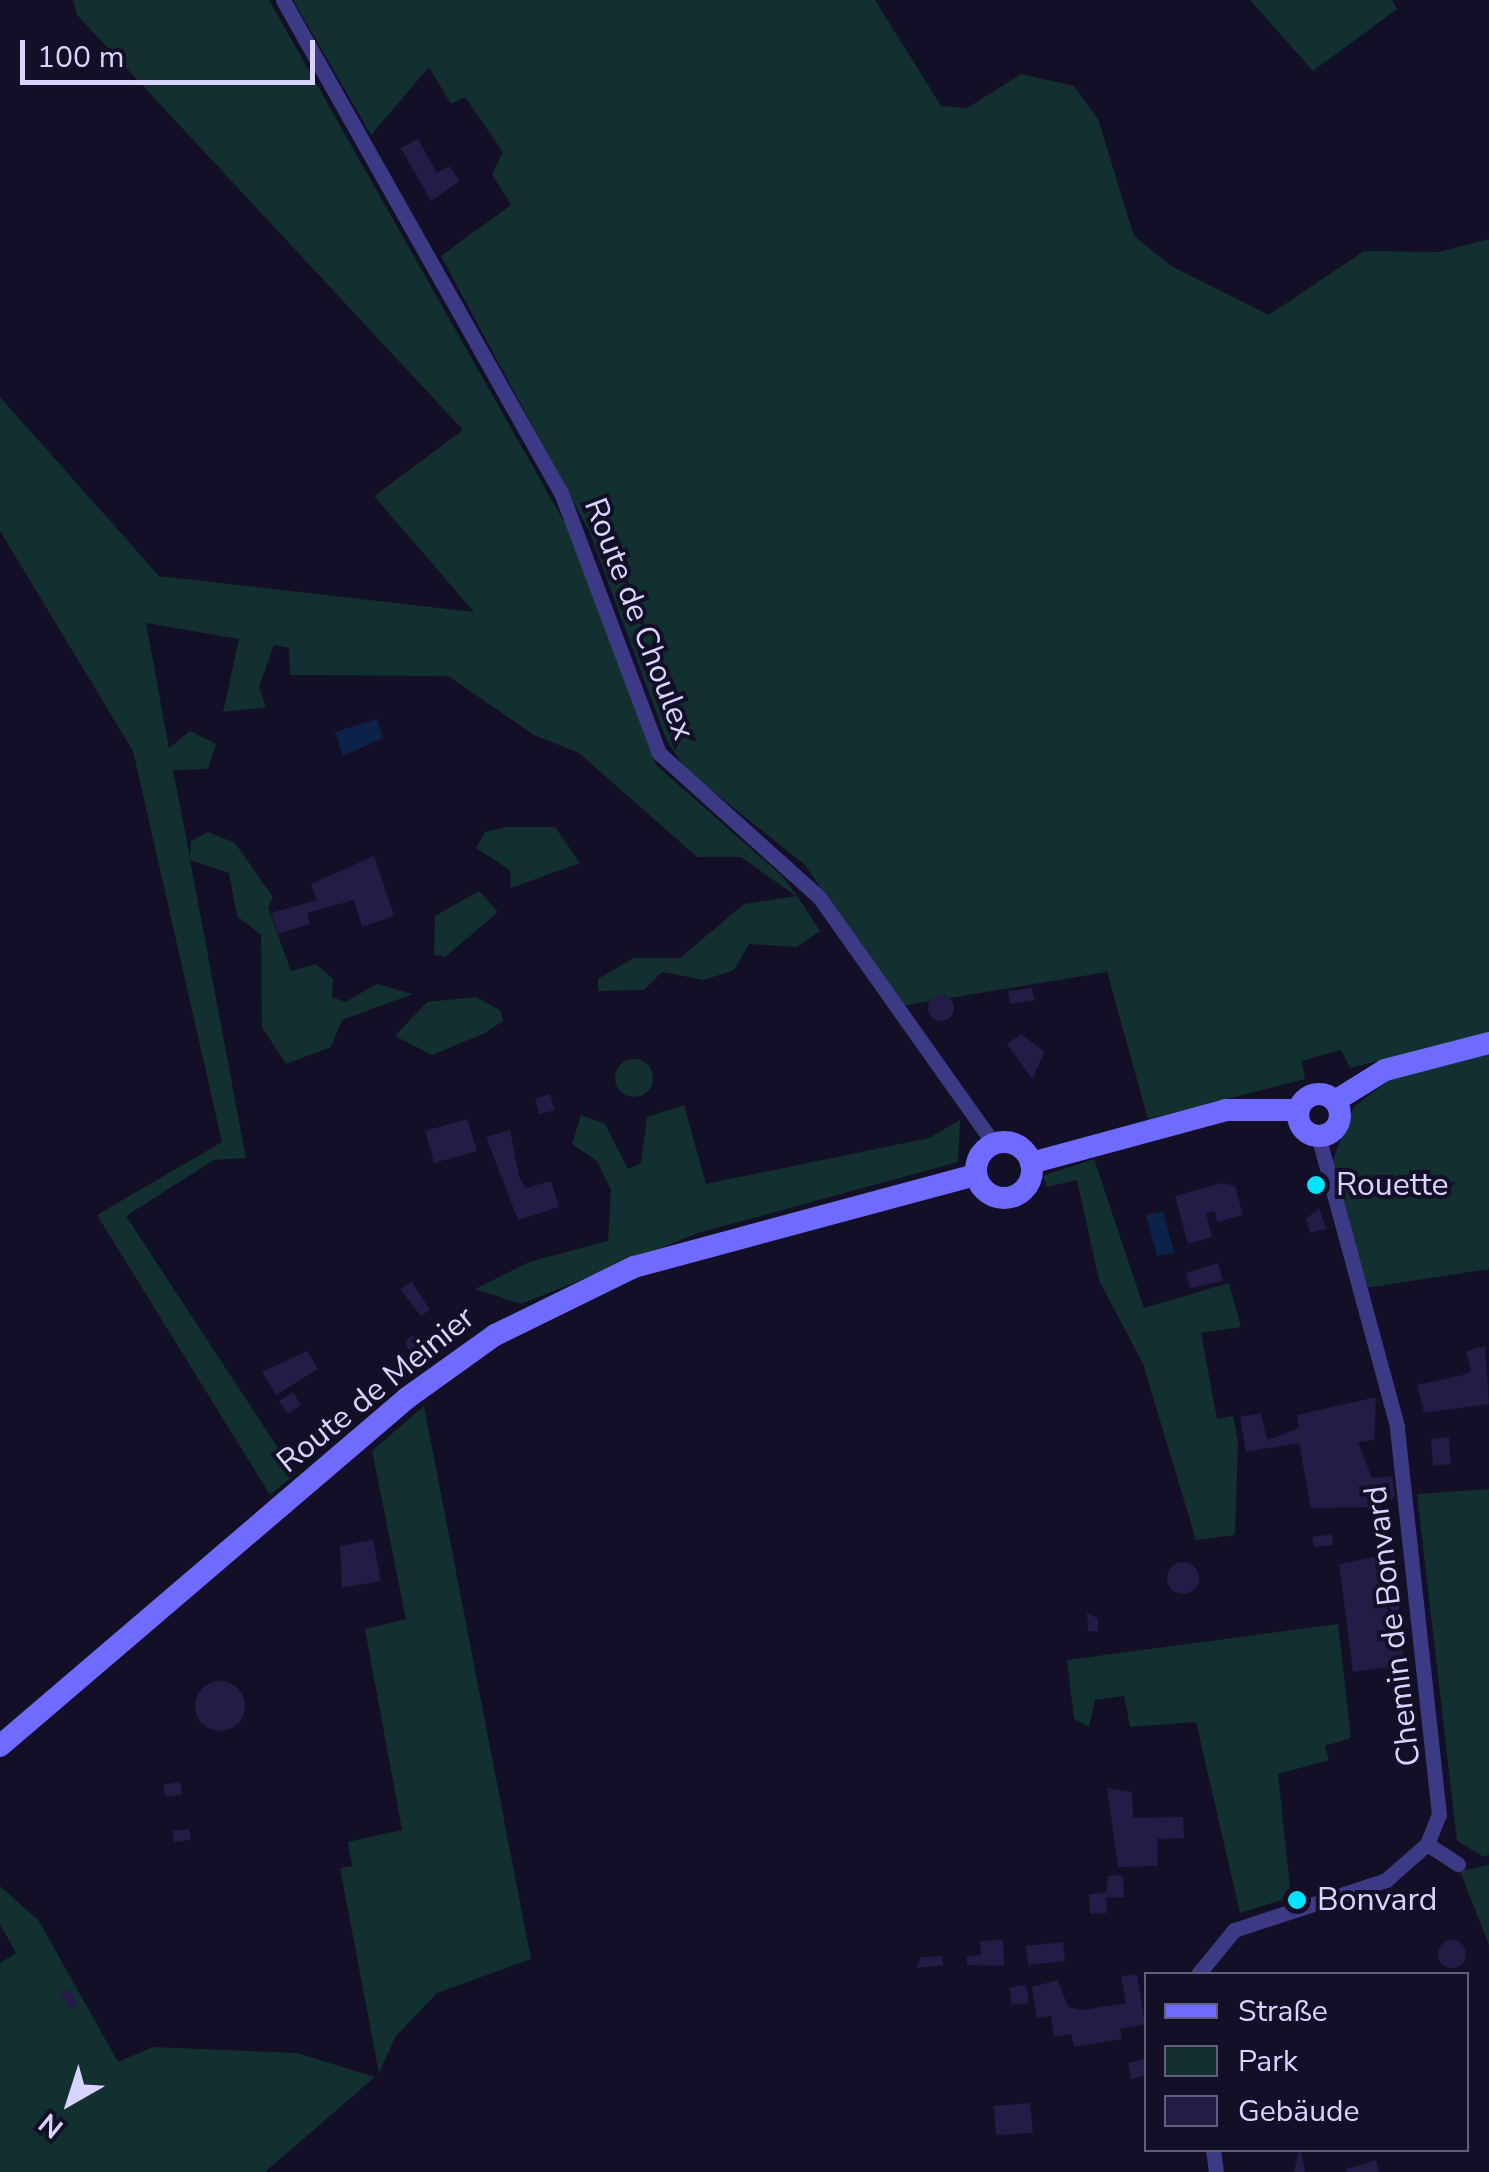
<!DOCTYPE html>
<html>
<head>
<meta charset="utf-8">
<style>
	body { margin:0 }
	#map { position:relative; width:1489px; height:2172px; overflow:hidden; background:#130f26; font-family:"Nunito Sans",sans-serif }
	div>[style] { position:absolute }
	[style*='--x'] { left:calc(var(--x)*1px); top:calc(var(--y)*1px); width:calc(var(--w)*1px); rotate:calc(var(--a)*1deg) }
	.green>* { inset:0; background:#12302f }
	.round { border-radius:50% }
	.water>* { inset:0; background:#0c2248 }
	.building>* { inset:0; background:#241b47 }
	.street>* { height:15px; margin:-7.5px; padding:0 7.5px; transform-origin:7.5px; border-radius:7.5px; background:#3d3a85 }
	.secondary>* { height:22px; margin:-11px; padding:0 11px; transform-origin:11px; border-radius:11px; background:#6f6bff }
	.secondary>.ring { margin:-11px; padding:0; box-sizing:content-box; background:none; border:22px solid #6f6bff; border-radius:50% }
	.dots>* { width:28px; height:28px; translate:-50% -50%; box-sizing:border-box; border:5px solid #130f26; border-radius:50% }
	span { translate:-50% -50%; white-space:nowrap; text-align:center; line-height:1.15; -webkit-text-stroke:8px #130f26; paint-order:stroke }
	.street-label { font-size:32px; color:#d9d4ff }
	.poi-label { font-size:32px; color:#d9d4ff }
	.left { translate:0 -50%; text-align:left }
	.legend { position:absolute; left:1144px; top:1972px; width:325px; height:180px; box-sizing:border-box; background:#130f26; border:2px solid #625e7d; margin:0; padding:12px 18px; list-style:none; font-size:30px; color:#d9d4ff }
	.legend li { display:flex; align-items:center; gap:20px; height:50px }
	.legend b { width:50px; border:2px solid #625e7d }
	.north { position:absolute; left:20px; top:2052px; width:100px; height:100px; -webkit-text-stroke:8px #130f26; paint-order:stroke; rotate:219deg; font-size:28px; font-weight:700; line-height:40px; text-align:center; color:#d9d4ff }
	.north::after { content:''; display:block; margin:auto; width:35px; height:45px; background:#d9d4ff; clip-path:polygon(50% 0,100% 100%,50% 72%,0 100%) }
	.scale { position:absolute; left:20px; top:40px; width:295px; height:45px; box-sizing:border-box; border:5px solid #d9d4ff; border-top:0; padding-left:12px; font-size:30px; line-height:35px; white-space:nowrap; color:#d9d4ff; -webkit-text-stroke:8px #130f26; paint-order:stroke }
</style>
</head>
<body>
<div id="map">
	<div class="green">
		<i style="clip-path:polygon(73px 0,269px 0,567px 527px,656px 765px,782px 876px,798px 897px,820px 931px,797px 947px,749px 944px,734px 970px,704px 980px,662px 972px,644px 990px,598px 991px,598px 979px,634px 958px,680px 958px,744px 904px,796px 896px,741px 857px,697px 857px,579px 753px,534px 735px,448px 676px,290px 675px,289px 648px,274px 645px,259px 687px,266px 707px,223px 712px,239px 639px,146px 623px,169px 748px,190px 731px,216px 744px,208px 769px,173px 770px,190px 857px,191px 841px,208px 832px,235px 843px,273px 897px,268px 908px,291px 971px,316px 964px,333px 979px,332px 997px,345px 1002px,377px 984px,413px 994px,342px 1020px,331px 1047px,286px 1064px,262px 1027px,261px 935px,237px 916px,229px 873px,190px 860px,246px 1158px,214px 1160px,126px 1216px,295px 1474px,270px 1495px,97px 1215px,222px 1142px,133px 751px,0 531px,0 397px,159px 576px,474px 612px,374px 496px,463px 430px,77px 15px)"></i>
		<i style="clip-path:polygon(293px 0,875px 0,941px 106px,967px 108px,1021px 74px,1074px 86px,1098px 119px,1134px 236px,1171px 266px,1269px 315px,1364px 251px,1439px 252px,1489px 239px,1489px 1033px,1350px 1068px,1341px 1050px,1302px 1061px,1305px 1079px,1148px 1119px,1107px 972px,901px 1006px,805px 865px,686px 770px,666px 739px,589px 531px,441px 256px,511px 205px,492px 174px,503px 152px,465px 97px,451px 104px,429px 67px,371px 135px)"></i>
		<i style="clip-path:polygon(1250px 0,1392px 0,1397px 9px,1313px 71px)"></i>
		<i style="clip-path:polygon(506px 827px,555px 827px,580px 863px,511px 888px,510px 870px,476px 848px,485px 832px)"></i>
		<i style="clip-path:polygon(479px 891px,498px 912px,445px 957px,434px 955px,435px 916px)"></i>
		<i style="clip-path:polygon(476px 997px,501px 1011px,503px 1021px,485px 1033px,432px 1055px,395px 1036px,427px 1002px)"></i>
		<i style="clip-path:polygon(1489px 1054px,1489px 1269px,1366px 1288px,1332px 1162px,1354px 1107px,1389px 1080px)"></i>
		<i class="round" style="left:615px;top:1059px;width:38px;height:38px"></i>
		<i style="clip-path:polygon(684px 1105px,706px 1184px,929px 1138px,960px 1120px,958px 1162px,698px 1233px,521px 1304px,475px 1289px,529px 1262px,608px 1241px,611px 1190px,597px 1161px,572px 1144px,581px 1115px,605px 1124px,628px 1169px,641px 1163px,647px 1117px)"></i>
		<i style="clip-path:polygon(1094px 1159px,1144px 1308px,1229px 1283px,1241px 1327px,1201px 1333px,1217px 1419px,1233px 1416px,1238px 1442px,1235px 1535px,1196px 1540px,1143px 1364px,1099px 1280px,1077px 1180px,1047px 1187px,1043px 1176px)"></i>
		<i style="clip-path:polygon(424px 1406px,531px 1959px,437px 1993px,396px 2036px,379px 2073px,340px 1868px,352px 1866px,348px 1842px,402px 1830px,365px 1629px,406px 1619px,372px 1451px)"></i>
		<i style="clip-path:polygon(1489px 1489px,1489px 1855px,1484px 1857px,1457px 1841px,1417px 1494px)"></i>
		<i style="clip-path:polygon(1338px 1624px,1351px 1738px,1325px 1746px,1329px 1760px,1278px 1774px,1291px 1897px,1240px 1913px,1196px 1722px,1130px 1727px,1124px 1696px,1095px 1700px,1089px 1727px,1074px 1719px,1067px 1660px)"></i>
		<i style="clip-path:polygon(1489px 1865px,1489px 1945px,1460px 1871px)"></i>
		<i style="clip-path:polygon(0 1886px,39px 1921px,118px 2062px,153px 2047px,297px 2053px,375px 2077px,265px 2172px,0 2172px,0 1963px,16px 1953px,0 1924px)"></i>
	</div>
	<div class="water">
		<i style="clip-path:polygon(377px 719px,383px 738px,343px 756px,335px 732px)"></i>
		<i style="clip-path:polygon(1163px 1211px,1174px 1252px,1157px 1256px,1146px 1215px)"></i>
	</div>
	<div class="building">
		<i style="clip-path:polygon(418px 139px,437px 173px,449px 166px,460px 181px,431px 201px,401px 148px)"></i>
		<i style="clip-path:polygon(374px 856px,394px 916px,362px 927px,354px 900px,307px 913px,310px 924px,278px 934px,271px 913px,317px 900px,311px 884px)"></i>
		<i style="clip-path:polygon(1032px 988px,1035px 1000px,1010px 1004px,1008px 991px)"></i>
		<i class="round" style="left:928px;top:995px;width:26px;height:26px"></i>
		<i style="clip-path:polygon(1021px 1034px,1045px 1052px,1032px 1079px,1007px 1044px)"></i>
		<i style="clip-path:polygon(550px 1094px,555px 1110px,539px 1114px,535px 1099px)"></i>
		<i style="clip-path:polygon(467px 1119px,477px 1151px,434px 1163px,425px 1131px)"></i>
		<i style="clip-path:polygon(510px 1130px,519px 1177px,526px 1188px,551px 1181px,559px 1207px,518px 1220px,486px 1137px)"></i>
		<i style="clip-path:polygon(1222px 1183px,1235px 1186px,1243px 1215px,1217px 1222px,1215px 1211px,1206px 1213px,1212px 1237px,1188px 1244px,1175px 1196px)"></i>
		<i style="clip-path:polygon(1319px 1208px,1326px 1229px,1310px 1233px,1306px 1219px)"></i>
		<i style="clip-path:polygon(1218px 1263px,1223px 1281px,1190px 1288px,1186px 1273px)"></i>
		<i style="clip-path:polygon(412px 1282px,430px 1310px,421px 1316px,400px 1289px)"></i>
		<i class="round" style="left:406px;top:1336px;width:16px;height:16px"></i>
		<i style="clip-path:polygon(1485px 1346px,1489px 1404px,1424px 1413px,1417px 1385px,1463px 1375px,1471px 1371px,1466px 1351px)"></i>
		<i style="clip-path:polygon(307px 1351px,318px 1369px,276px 1395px,262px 1372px)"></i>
		<i style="clip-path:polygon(293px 1392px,301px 1405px,288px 1414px,279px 1401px)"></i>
		<i style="clip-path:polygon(1376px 1397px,1374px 1440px,1358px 1442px,1372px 1478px,1392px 1476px,1395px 1497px,1381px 1507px,1311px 1508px,1299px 1443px,1246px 1452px,1240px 1417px,1261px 1413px,1267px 1440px,1299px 1428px,1297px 1415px)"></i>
		<i style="clip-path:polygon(1449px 1437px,1451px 1464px,1433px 1466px,1431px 1439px)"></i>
		<i style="clip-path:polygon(1332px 1534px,1333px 1545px,1314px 1547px,1312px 1537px)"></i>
		<i style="clip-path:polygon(373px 1540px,381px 1581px,342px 1588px,340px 1546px)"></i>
		<i style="clip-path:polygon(1395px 1553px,1404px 1665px,1353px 1672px,1339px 1564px)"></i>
		<i class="round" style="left:1167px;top:1562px;width:32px;height:32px"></i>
		<i style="clip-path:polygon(1087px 1612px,1098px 1619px,1098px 1631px,1088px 1631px)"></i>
		<i class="round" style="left:195px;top:1681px;width:50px;height:50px"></i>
		<i style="clip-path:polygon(180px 1782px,182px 1794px,165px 1797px,163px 1785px)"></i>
		<i style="clip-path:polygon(1107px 1788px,1132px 1792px,1133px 1818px,1183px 1817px,1184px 1838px,1157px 1839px,1158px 1866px,1118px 1867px)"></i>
		<i style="clip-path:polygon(189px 1829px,191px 1840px,174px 1842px,172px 1831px)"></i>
		<i style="clip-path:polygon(1123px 1875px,1124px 1897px,1106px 1898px,1107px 1913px,1090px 1914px,1089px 1894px,1106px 1893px,1108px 1876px)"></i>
		<i class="round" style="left:1438px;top:1940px;width:28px;height:28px"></i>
		<i style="clip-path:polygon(1003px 1940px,1004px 1966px,967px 1965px,967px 1956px,981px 1955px,980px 1941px)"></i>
		<i style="clip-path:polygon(1063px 1942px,1065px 1961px,1028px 1965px,1026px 1946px)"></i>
		<i style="clip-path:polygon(942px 1956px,943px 1965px,916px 1968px,921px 1957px)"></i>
		<i style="clip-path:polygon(1137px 1974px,1145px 2024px,1120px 2029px,1122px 2039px,1074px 2047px,1071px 2034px,1054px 2037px,1051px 2016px,1037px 2018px,1032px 1987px,1058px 1980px,1068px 2007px,1082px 2010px,1126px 2003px,1121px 1976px)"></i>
		<i style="clip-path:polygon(1026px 1985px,1029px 2003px,1012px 2005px,1009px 1988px)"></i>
		<i style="clip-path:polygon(68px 1989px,77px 2004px,70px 2009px,60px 1994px)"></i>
		<i style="clip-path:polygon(1146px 2059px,1146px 2075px,1131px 2079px,1128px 2063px)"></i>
		<i style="clip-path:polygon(1030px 2103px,1033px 2133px,996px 2135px,994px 2106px)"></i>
		<i style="clip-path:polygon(1298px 2153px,1301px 2153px,1305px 2172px,1294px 2172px)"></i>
		<i style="clip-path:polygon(1376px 2160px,1379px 2172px,1347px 2172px,1346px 2169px)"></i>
	</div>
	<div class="street">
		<i style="--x:283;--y:0;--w:568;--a:60.59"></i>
		<i style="--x:562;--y:495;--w:276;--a:69.4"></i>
		<i style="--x:659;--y:753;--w:215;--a:42"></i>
		<i style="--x:819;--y:897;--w:303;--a:54.7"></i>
		<i style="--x:1427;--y:1844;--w:37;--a:33"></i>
		<i style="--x:1198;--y:1974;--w:57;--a:-50.7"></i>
		<i style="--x:1234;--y:1930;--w:160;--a:-18.2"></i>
		<i style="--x:1386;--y:1880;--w:55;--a:-41.3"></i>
		<i style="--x:1427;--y:1844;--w:31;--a:-68"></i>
		<i style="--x:1439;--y:1815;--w:391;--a:-96.2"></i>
		<i style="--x:1397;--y:1426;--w:301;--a:-105.2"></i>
		<i style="--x:1213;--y:2150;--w:22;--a:82"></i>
	</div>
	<div class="secondary">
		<i class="ring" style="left:1298px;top:1094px;width:20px;height:20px"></i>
		<i style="--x:1335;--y:1101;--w:59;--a:-31.8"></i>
		<i style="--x:1385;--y:1070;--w:107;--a:-14.6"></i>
		<i class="ring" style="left:976px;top:1142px;width:34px;height:34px"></i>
		<i style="--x:1031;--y:1163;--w:202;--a:-15.2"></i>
		<i style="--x:1226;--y:1110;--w:72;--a:0"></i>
		<i style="--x:0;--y:1746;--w:535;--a:-40.53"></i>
		<i style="--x:407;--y:1398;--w:108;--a:-35.6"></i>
		<i style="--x:495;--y:1335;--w:155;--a:-26.1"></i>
		<i style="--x:634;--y:1267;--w:354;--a:-15.1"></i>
	</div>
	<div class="dots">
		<i style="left:1316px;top:1185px;background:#00e5ff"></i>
		<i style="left:1297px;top:1900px;background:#00e5ff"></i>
	</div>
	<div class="street-label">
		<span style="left:639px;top:619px;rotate:69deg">Route de Choulex</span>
		<span style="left:376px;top:1390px;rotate:-39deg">Route de Meinier</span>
		<span style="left:1393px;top:1626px;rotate:-97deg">Chemin de Bonvard</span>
	</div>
	<div class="poi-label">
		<span class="left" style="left:1336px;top:1185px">Rouette</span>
		<span class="left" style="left:1317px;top:1900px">Bonvard</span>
	</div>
	<ul class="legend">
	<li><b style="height:12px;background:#6f6bff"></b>Straße</li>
	<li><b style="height:28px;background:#12302f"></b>Park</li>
	<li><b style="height:28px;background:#241b47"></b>Gebäude</li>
	</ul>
	<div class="north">N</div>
	<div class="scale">100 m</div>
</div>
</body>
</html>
